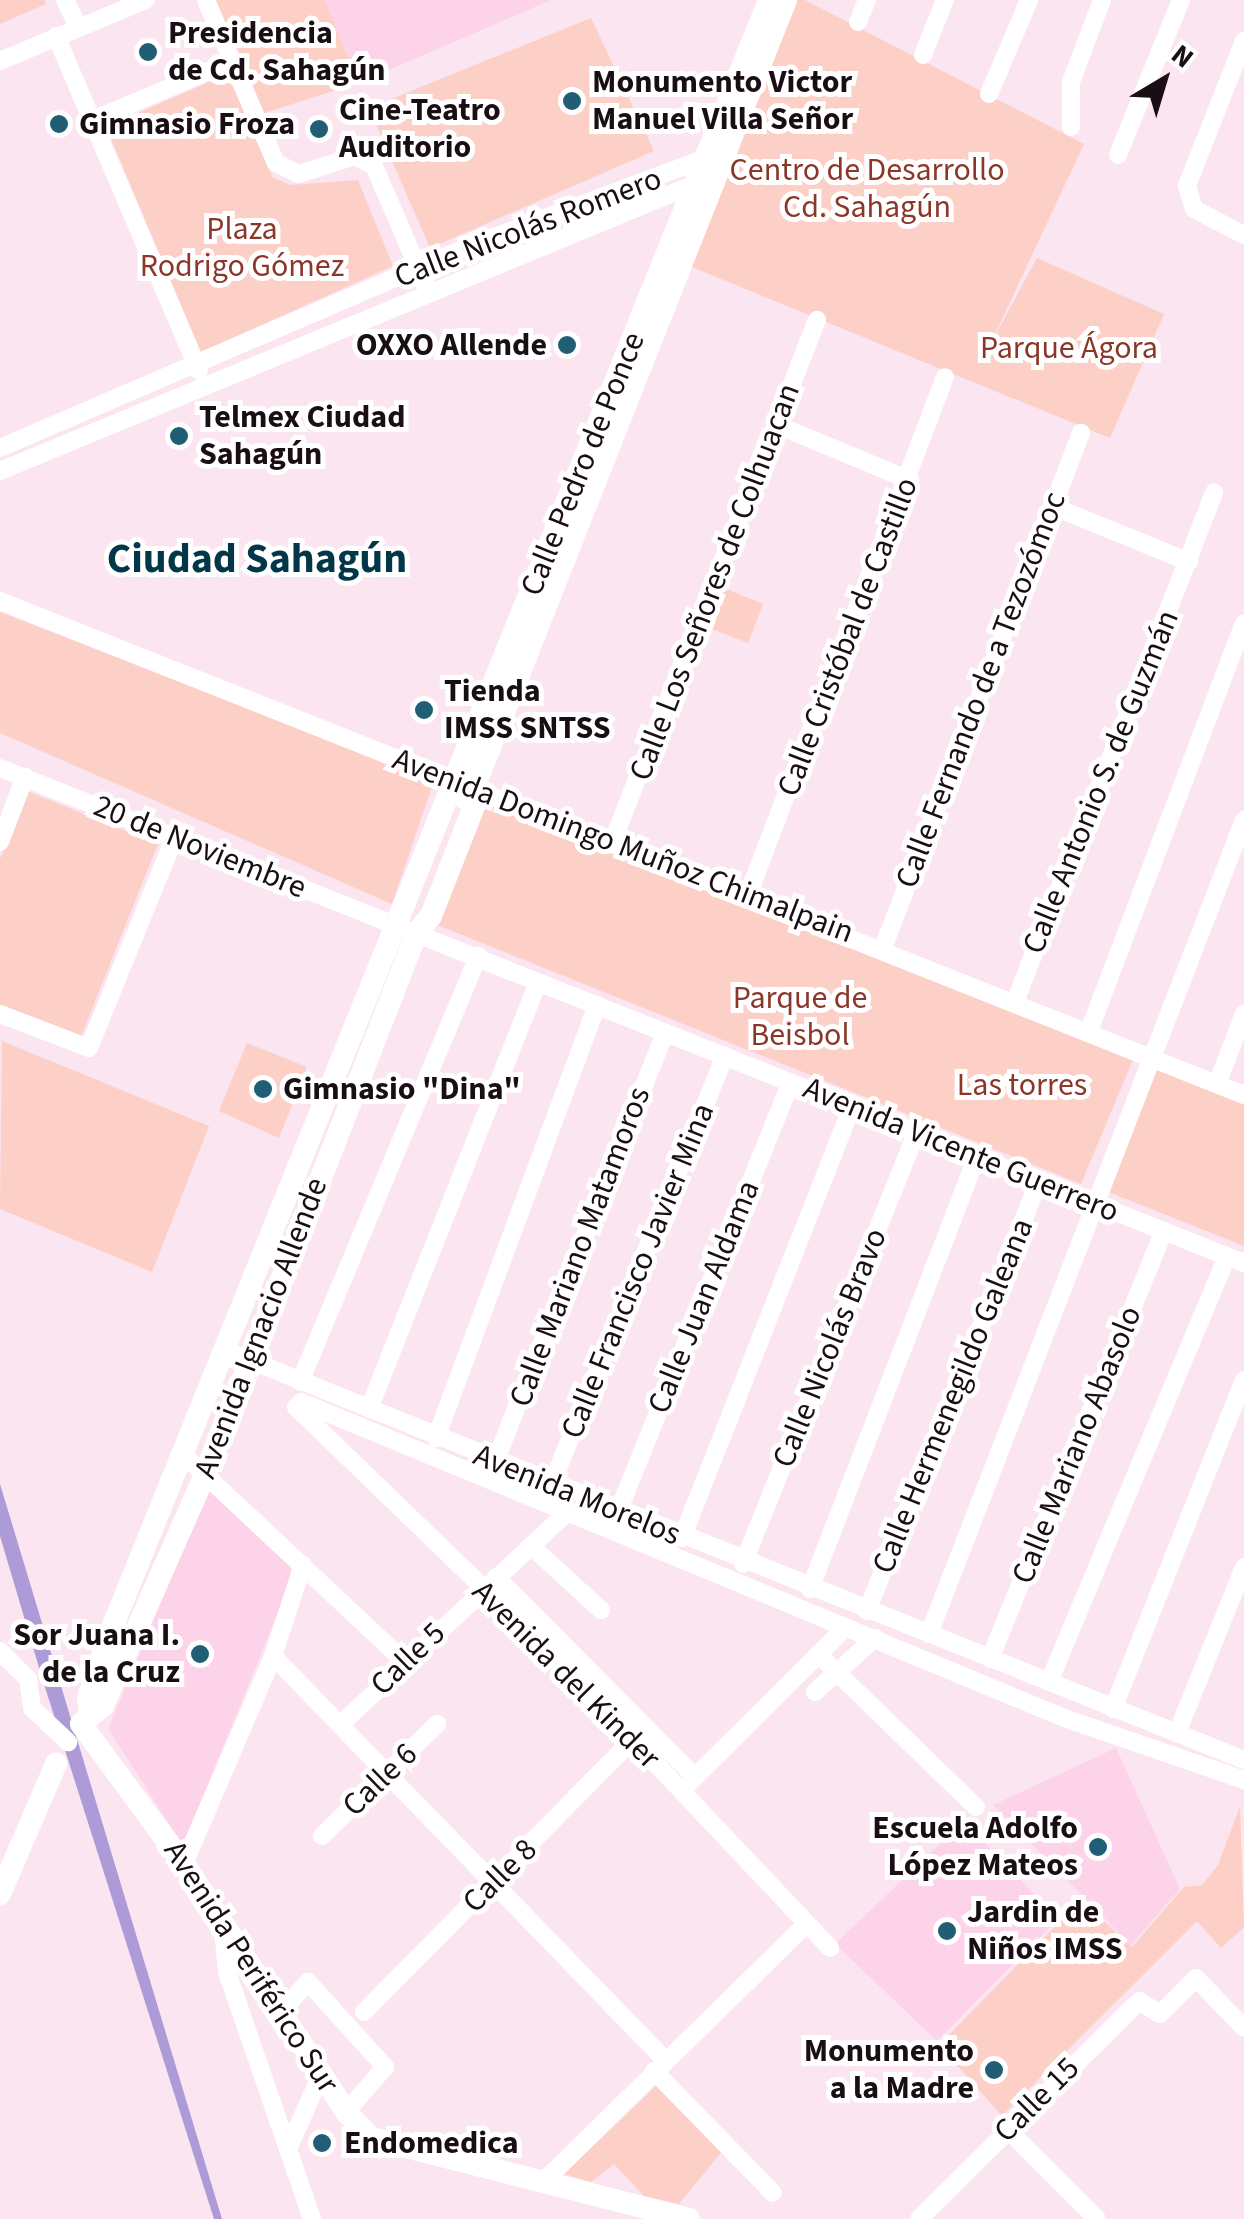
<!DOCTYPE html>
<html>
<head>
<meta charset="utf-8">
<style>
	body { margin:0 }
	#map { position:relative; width:1244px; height:2219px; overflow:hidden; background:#fbe5f1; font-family:"Source Sans 3",sans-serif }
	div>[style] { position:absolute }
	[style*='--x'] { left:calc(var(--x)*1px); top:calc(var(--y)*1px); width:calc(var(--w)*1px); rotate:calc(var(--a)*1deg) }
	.built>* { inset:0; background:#fdd3ea }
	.green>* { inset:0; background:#fccfc7 }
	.water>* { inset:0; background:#ad9bd8 }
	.street>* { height:18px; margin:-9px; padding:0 9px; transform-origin:9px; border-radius:9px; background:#fff }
	.secondary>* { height:22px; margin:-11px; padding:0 11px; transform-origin:11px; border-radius:11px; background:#fff }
	.dots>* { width:28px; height:28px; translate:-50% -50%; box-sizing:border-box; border:5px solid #fff; border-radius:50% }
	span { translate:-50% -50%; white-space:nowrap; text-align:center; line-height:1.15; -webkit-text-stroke:10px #fff; paint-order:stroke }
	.poi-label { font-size:32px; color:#1a0e15; font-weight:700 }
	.left { translate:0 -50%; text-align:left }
	.right { translate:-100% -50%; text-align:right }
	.park-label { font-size:32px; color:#8b3629 }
	.street-label { font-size:32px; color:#1a0e15 }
	.district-label { font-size:42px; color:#023749; font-weight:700 }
	.north { position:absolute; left:1114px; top:30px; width:100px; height:100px; -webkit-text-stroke:8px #fff; paint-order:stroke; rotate:38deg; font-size:28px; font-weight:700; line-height:40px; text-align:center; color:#1a0e15 }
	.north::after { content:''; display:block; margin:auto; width:35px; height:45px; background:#1a0e15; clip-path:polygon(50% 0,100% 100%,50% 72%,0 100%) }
</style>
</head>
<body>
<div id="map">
	<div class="built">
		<i style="clip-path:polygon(325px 0,551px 0,358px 83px)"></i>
		<i style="clip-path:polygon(210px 1486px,290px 1566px,292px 1578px,183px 1845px,108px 1729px)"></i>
		<i style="clip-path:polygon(1116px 1748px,1180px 1889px,1131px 1945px,993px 1805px)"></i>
		<i style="clip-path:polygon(964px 1821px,1058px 1919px,937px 2041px,835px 1944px)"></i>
	</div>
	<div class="green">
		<i style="clip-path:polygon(0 0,44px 0,46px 4px,0 24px)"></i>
		<i style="clip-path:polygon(206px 0,325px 0,358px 83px,255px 116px)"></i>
		<i style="clip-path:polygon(786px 0,805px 0,1084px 144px,990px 345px,1037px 258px,1164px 314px,1110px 438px,682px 263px)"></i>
		<i style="clip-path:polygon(591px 18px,654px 151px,430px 248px,369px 108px)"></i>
		<i style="clip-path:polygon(227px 74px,273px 178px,291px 185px,358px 180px,393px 266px,201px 352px,106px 127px)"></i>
		<i style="clip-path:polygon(716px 585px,763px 604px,748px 643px,699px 624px)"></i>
		<i style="clip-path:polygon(0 612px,434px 781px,392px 904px,0 733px)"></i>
		<i style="clip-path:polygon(27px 791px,158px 844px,80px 1039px,0 1006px,0 859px)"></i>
		<i style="clip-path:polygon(483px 794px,1135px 1055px,1081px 1184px,430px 922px)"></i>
		<i style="clip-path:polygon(2px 1041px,209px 1126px,152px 1272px,0 1209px)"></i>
		<i style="clip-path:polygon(247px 1043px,307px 1067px,279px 1138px,219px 1111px)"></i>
		<i style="clip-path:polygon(1160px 1062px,1244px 1096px,1244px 1246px,1106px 1191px)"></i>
		<i style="clip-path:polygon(1240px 1806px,1244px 1927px,1221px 1948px,1197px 1921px,1002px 2116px,939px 2045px,1081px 1900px,1132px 1947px,1184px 1887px,1202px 1885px,1218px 1865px)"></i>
		<i style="clip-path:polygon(658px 2084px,723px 2150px,679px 2204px,644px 2196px,614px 2164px,591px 2182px,564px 2174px)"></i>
	</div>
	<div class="water">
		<i style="clip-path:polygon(0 1484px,222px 2219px,214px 2219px,43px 1681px,0 1536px)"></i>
	</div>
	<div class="street">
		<i style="--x:65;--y:0;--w:30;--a:64"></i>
		<i style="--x:206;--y:0;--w:177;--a:66.8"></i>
		<i style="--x:276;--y:163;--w:25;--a:26"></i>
		<i style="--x:299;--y:174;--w:59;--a:-17.8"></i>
		<i style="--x:355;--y:156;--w:21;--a:28"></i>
		<i style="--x:374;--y:166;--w:138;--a:66.6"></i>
		<i style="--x:858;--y:22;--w:24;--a:-68"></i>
		<i style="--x:56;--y:36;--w:364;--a:66.9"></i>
		<i style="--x:1244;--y:41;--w:156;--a:111.5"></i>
		<i style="--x:1187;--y:186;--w:24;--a:73"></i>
		<i style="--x:1194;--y:209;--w:56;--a:27.5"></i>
		<i style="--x:923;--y:55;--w:59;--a:-68.2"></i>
		<i style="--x:0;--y:61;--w:158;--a:-22.7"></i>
		<i style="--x:989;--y:94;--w:102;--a:-66.9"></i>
		<i style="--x:93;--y:120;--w:152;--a:-22.9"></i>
		<i style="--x:1071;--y:127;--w:45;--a:-90"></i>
		<i style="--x:1071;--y:82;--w:88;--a:-69.3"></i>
		<i style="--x:1118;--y:155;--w:167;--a:-67.9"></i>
		<i style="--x:777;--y:425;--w:144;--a:22.5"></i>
		<i style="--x:0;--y:448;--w:508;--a:-23.29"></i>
		<i style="--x:467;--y:247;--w:261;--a:-20.4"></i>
		<i style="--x:0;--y:471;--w:760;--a:-22.45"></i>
		<i style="--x:1052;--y:506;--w:148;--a:22.2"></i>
		<i style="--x:0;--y:601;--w:1338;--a:21.66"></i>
		<i style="--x:0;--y:768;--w:1339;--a:21.7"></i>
		<i style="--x:0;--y:842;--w:70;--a:-69"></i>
		<i style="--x:612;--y:843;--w:562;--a:-68.6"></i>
		<i style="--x:748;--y:895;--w:554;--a:-69.18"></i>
		<i style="--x:883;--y:948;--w:552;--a:-68.97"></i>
		<i style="--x:1015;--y:1002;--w:547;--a:-68.65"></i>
		<i style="--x:0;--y:1014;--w:95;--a:20.9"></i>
		<i style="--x:89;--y:1048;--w:229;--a:-67.9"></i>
		<i style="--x:1089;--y:1031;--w:436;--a:-69.2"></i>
		<i style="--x:1217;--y:1084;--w:75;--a:-68.9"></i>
		<i style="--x:227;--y:1351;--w:1096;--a:21.91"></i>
		<i style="--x:300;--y:1382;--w:462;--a:-67.3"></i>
		<i style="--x:301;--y:1402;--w:829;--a:22.48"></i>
		<i style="--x:1067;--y:1719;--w:187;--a:19"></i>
		<i style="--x:296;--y:1407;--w:359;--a:44"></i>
		<i style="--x:554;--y:1656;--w:402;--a:46.6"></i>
		<i style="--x:369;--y:1409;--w:459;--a:-68.4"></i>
		<i style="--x:436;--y:1438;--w:462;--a:-69.6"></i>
		<i style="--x:186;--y:1457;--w:300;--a:43.1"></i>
		<i style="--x:495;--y:1462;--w:462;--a:-68.4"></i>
		<i style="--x:551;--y:1486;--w:464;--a:-68"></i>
		<i style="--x:618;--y:1512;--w:463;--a:-68.1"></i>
		<i style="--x:682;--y:1538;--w:462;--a:-68.5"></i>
		<i style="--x:531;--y:1546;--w:95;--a:42.4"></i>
		<i style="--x:743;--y:1564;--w:464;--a:-68.1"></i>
		<i style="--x:496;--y:1577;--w:282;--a:45.1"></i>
		<i style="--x:810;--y:1589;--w:464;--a:-68.9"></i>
		<i style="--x:867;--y:1611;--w:462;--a:-68.2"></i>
		<i style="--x:929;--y:1634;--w:873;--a:-68.84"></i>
		<i style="--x:0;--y:1651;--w:40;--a:45"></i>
		<i style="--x:28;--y:1679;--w:29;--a:82"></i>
		<i style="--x:32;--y:1708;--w:50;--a:43.4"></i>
		<i style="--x:818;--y:1654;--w:220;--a:44.1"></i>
		<i style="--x:273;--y:1656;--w:563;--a:45.86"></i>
		<i style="--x:990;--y:1659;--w:462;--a:-67.9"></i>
		<i style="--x:1049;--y:1682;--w:462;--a:-67.3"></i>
		<i style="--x:815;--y:1692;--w:81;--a:-42"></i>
		<i style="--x:1113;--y:1709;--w:354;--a:-68.3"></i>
		<i style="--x:342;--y:1723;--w:304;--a:-43.1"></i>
		<i style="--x:1177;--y:1733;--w:179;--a:-68"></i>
		<i style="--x:687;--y:1785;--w:224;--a:-44.8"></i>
		<i style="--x:322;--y:1836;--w:161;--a:-44.2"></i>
		<i style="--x:184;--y:1864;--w:226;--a:-66.8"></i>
		<i style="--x:273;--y:1656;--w:96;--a:-71.8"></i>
		<i style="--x:223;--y:1929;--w:43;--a:84.7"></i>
		<i style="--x:227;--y:1972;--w:261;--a:71"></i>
		<i style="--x:364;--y:2012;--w:383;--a:-45.4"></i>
		<i style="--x:280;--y:2013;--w:42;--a:-47.9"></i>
		<i style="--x:308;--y:1982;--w:115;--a:47.8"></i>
		<i style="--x:385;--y:2067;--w:60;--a:130.9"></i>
		<i style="--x:654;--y:2071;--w:170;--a:45.7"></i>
		<i style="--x:1007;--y:2129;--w:127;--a:45"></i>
		<i style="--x:288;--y:2149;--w:81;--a:-66"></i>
		<i style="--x:545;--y:2180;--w:366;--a:-44.4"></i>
		<i style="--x:919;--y:2219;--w:310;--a:-44.7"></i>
		<i style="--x:1139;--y:2001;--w:25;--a:32"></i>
		<i style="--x:1160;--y:2014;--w:51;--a:-45"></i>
		<i style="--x:1196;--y:1978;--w:69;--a:46.2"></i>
	</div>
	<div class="secondary">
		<i style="--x:474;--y:788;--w:11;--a:75"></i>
		<i style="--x:477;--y:799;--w:126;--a:111.5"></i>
		<i style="--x:431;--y:916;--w:21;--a:131"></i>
		<i style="--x:417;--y:932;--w:578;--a:111.32"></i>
		<i style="--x:207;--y:1470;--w:258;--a:113.8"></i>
		<i style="--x:103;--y:1706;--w:28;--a:141"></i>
		<i style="--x:81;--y:1724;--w:174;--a:53.7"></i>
		<i style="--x:184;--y:1864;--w:296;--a:56.8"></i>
		<i style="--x:346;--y:2112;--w:36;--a:46"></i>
		<i style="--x:371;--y:2138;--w:328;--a:14.3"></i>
		<i style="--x:464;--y:798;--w:14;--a:-45"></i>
		<i style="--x:474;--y:788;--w:848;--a:-68.4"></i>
		<i style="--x:90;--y:1715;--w:17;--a:-97"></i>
		<i style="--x:88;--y:1698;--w:63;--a:-71.6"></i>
		<i style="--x:108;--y:1638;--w:1766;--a:-68.02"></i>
		<i style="--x:0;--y:1894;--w:142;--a:-66.7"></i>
	</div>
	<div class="dots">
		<i style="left:148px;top:52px;background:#215d75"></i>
		<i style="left:572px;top:101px;background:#215d75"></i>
		<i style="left:59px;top:124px;background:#215d75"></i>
		<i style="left:319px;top:129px;background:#215d75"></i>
		<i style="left:567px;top:345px;background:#215d75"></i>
		<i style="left:179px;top:436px;background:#215d75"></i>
		<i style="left:424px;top:710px;background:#215d75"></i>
		<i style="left:263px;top:1089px;background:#215d75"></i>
		<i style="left:200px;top:1654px;background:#215d75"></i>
		<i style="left:1098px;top:1847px;background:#215d75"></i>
		<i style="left:947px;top:1931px;background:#215d75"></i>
		<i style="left:994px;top:2070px;background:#215d75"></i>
		<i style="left:322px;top:2143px;background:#215d75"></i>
	</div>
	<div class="poi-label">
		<span class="left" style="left:168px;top:52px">Presidencia<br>de Cd. Sahagún</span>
		<span class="left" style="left:592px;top:101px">Monumento Victor<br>Manuel Villa Señor</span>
		<span class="left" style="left:339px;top:129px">Cine-Teatro<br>Auditorio</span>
		<span class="left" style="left:79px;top:124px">Gimnasio Froza</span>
		<span class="right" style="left:547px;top:345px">OXXO Allende</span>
		<span class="left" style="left:199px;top:436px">Telmex Ciudad<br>Sahagún</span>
		<span class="left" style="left:444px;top:710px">Tienda<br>IMSS SNTSS</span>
		<span class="left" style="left:283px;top:1089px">Gimnasio "Dina"</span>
		<span class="right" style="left:180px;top:1654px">Sor Juana I.<br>de la Cruz</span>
		<span class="right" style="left:1078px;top:1847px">Escuela Adolfo<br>López Mateos</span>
		<span class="left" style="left:967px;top:1931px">Jardin de<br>Niños IMSS</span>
		<span class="right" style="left:974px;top:2070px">Monumento<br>a la Madre</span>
		<span class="left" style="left:344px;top:2143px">Endomedica</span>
	</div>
	<div class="park-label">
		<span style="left:867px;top:189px">Centro de Desarrollo<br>Cd. Sahagún</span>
		<span style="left:242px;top:248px">Plaza<br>Rodrigo Gómez</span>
		<span style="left:1069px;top:348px">Parque Ágora</span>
		<span style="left:800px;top:1017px">Parque de<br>Beisbol</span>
		<span style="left:1022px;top:1085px">Las torres</span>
	</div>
	<div class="street-label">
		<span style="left:528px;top:228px;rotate:-21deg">Calle Nicolás Romero</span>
		<span style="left:583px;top:464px;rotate:-68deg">Calle Pedro de Ponce</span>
		<span style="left:715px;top:582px;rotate:-69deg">Calle Los Señores de Colhuacan</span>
		<span style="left:848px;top:637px;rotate:-69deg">Calle Cristóbal de Castillo</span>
		<span style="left:981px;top:690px;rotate:-69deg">Calle Fernando de a Tezozómoc</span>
		<span style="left:1101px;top:782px;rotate:-68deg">Calle Antonio S. de Guzmán</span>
		<span style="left:623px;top:846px;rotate:21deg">Avenida Domingo Muñoz Chimalpain</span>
		<span style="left:200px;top:847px;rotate:22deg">20 de Noviembre</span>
		<span style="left:961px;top:1150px;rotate:22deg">Avenida Vicente Guerrero</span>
		<span style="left:580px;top:1247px;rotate:-69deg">Calle Mariano Matamoros</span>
		<span style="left:638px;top:1271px;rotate:-68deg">Calle Francisco Javier Mina</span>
		<span style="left:704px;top:1297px;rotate:-68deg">Calle Juan Aldama</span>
		<span style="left:261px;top:1328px;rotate:-69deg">Avenida Ignacio Allende</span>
		<span style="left:830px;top:1348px;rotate:-68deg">Calle Nicolás Bravo</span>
		<span style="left:953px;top:1396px;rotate:-68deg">Calle Hermenegildo Galeana</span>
		<span style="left:1077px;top:1445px;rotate:-68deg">Calle Mariano Abasolo</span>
		<span style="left:577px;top:1495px;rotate:22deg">Avenida Morelos</span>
		<span style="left:408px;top:1659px;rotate:-44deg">Calle 5</span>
		<span style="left:566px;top:1675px;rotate:45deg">Avenida del Kinder</span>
		<span style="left:380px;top:1780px;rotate:-44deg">Calle 6</span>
		<span style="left:500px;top:1876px;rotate:-45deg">Calle 8</span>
		<span style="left:251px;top:1967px;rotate:57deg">Avenida Periférico Sur</span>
		<span style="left:1037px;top:2100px;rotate:-45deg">Calle 15</span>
	</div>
	<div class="district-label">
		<span style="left:257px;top:559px">Ciudad Sahagún</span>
	</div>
	<div class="north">N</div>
</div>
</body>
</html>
